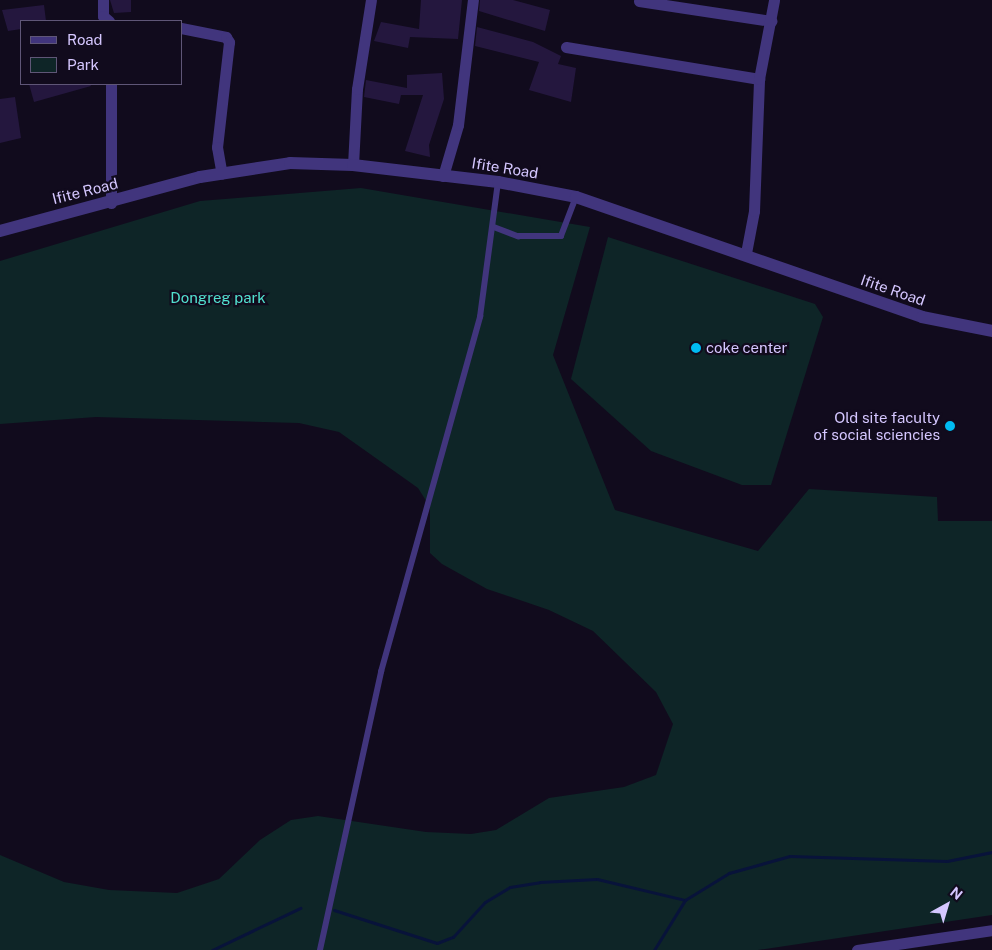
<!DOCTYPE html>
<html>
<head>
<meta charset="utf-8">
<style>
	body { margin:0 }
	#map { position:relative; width:992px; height:950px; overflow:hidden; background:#110b1d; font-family:"Public Sans",sans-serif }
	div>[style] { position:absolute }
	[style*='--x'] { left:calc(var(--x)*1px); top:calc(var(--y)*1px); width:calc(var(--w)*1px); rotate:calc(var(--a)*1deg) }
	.green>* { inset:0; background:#0e2527 }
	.stream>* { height:3px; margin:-1.5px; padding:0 1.5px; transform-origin:1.5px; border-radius:1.5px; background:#08133a }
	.building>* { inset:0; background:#24173e }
	.service>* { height:5.5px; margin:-2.75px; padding:0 2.75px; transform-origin:2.75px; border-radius:2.75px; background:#41357d }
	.minor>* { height:11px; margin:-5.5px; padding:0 5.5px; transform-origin:5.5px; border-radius:5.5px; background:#41357d }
	.tertiary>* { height:12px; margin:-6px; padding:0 6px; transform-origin:6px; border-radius:6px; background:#41357d }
	.dots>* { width:14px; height:14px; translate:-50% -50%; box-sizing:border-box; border:2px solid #110b1d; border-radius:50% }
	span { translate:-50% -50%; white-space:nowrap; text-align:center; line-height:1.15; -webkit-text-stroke:4.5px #110b1d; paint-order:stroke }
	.street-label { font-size:15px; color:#d5c7ff }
	.park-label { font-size:15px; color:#52e0cf }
	.poi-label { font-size:15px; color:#d5c7ff }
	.left { translate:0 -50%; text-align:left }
	.right { translate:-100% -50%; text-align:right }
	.legend { position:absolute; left:20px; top:20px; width:162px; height:65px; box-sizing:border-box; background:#110b1d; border:1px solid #5f5677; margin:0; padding:6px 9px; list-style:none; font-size:15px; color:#d5c7ff }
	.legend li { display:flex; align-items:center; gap:10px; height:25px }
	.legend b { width:25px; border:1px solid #5f5677 }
	.north { position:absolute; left:922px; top:880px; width:50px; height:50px; -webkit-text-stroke:4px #110b1d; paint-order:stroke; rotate:39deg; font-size:14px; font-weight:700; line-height:20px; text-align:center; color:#d5c7ff }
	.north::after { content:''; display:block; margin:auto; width:18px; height:22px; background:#d5c7ff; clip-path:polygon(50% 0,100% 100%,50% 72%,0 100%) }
</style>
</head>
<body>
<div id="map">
	<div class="green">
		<i style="clip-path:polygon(361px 188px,590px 227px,553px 355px,615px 510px,758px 551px,809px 489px,937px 497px,938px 521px,992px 521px,992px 915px,758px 950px,0 950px,0 855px,64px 882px,109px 890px,177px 893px,219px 879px,260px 840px,291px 820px,318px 816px,426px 832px,471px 834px,496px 830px,549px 798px,624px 787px,656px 775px,673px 724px,656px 692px,593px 631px,549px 610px,487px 589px,442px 564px,430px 553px,430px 507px,418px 488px,339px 432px,299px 423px,96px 417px,0 424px,0 261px,200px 201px)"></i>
		<i style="clip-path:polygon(608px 237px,815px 304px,823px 317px,771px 485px,742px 485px,651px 451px,571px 379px)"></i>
	</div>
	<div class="stream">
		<i style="--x:334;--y:910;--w:108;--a:17.8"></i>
		<i style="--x:437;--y:943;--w:17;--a:-21"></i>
		<i style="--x:453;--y:937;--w:47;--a:-47.6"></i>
		<i style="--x:485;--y:902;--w:29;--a:-31"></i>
		<i style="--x:510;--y:887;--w:30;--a:-9"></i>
		<i style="--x:540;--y:882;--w:57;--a:-3"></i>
		<i style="--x:597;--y:879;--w:90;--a:13.4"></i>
		<i style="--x:212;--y:950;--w:98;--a:-25.5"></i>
		<i style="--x:654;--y:950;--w:59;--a:-58.2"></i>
		<i style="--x:685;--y:900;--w:52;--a:-31.5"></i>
		<i style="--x:729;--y:873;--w:63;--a:-15.6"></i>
		<i style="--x:790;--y:856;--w:157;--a:1.8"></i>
		<i style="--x:947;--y:861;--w:46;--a:-11.3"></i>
	</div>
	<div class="building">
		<i style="clip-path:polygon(110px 0,131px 0,131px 12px,114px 13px)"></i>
		<i style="clip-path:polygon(421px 0,462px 0,458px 39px,410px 37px,408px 48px,374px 41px,381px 22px,419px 29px)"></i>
		<i style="clip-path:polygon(480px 0,513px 0,550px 10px,545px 31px,479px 11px)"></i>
		<i style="clip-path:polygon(44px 5px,46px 21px,21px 21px,21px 29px,8px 31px,2px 10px)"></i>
		<i style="clip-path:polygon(477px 27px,533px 42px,561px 56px,558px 64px,576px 68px,571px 102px,529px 90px,539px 62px,475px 46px)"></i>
		<i style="clip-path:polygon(442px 73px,444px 99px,429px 145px,430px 157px,405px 151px,423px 95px,401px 95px,399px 104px,364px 97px,366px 80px,407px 88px,407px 75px)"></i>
		<i style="clip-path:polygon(29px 84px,90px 84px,91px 86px,34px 102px)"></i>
		<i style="clip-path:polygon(15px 97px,21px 138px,0 143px,0 99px)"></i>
	</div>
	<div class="service">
		<i style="--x:494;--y:227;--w:26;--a:21"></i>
		<i style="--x:518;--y:236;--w:43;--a:0"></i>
		<i style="--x:561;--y:236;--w:42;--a:-69"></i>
		<i style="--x:320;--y:950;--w:285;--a:-77.6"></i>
		<i style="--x:381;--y:672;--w:369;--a:-74.4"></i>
		<i style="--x:480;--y:317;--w:136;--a:-82.4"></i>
	</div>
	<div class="minor">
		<i style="--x:103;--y:0;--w:16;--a:90"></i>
		<i style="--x:103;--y:16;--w:8;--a:40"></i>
		<i style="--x:639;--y:1;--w:134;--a:8.6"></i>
		<i style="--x:181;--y:28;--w:46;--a:11.3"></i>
		<i style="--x:226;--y:37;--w:6;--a:59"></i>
		<i style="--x:229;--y:42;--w:106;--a:96.5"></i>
		<i style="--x:217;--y:147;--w:27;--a:80"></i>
		<i style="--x:566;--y:47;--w:196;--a:9.4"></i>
		<i style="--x:111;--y:84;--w:119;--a:90"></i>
		<i style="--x:353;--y:165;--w:76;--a:-87"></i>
		<i style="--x:357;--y:89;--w:90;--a:-81.1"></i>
		<i style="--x:443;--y:176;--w:53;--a:-73.6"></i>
		<i style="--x:458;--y:125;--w:126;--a:-83.2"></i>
		<i style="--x:746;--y:253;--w:43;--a:-79.2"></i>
		<i style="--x:754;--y:211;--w:132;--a:-87.8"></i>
		<i style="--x:759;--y:79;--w:80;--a:-79.2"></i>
		<i style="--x:857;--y:950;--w:136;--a:-8.4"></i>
	</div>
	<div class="tertiary">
		<i style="--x:0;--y:231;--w:207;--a:-15.1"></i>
		<i style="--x:200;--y:177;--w:91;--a:-8.8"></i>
		<i style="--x:290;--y:163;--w:63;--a:1.8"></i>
		<i style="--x:353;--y:165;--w:146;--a:6.7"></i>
		<i style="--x:498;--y:182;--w:79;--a:10.9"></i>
		<i style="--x:576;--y:197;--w:366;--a:19.1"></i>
		<i style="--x:922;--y:317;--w:71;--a:11.3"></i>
	</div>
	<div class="dots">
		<i style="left:696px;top:348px;background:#00bbf2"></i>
		<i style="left:950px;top:426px;background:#00bbf2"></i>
	</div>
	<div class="street-label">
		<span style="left:505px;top:168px;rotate:9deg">Ifite Road</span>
		<span style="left:85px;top:191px;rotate:-14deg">Ifite Road</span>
		<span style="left:893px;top:290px;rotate:19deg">Ifite Road</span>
	</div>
	<div class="park-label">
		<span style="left:218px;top:298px">Dongreg park</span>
	</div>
	<div class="poi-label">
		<span class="left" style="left:706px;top:348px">coke center</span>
		<span class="right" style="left:940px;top:426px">Old site faculty<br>of social sciencies</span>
	</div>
	<ul class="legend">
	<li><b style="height:6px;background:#41357d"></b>Road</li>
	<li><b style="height:14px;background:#0e2527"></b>Park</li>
	</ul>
	<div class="north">N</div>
</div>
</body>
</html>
